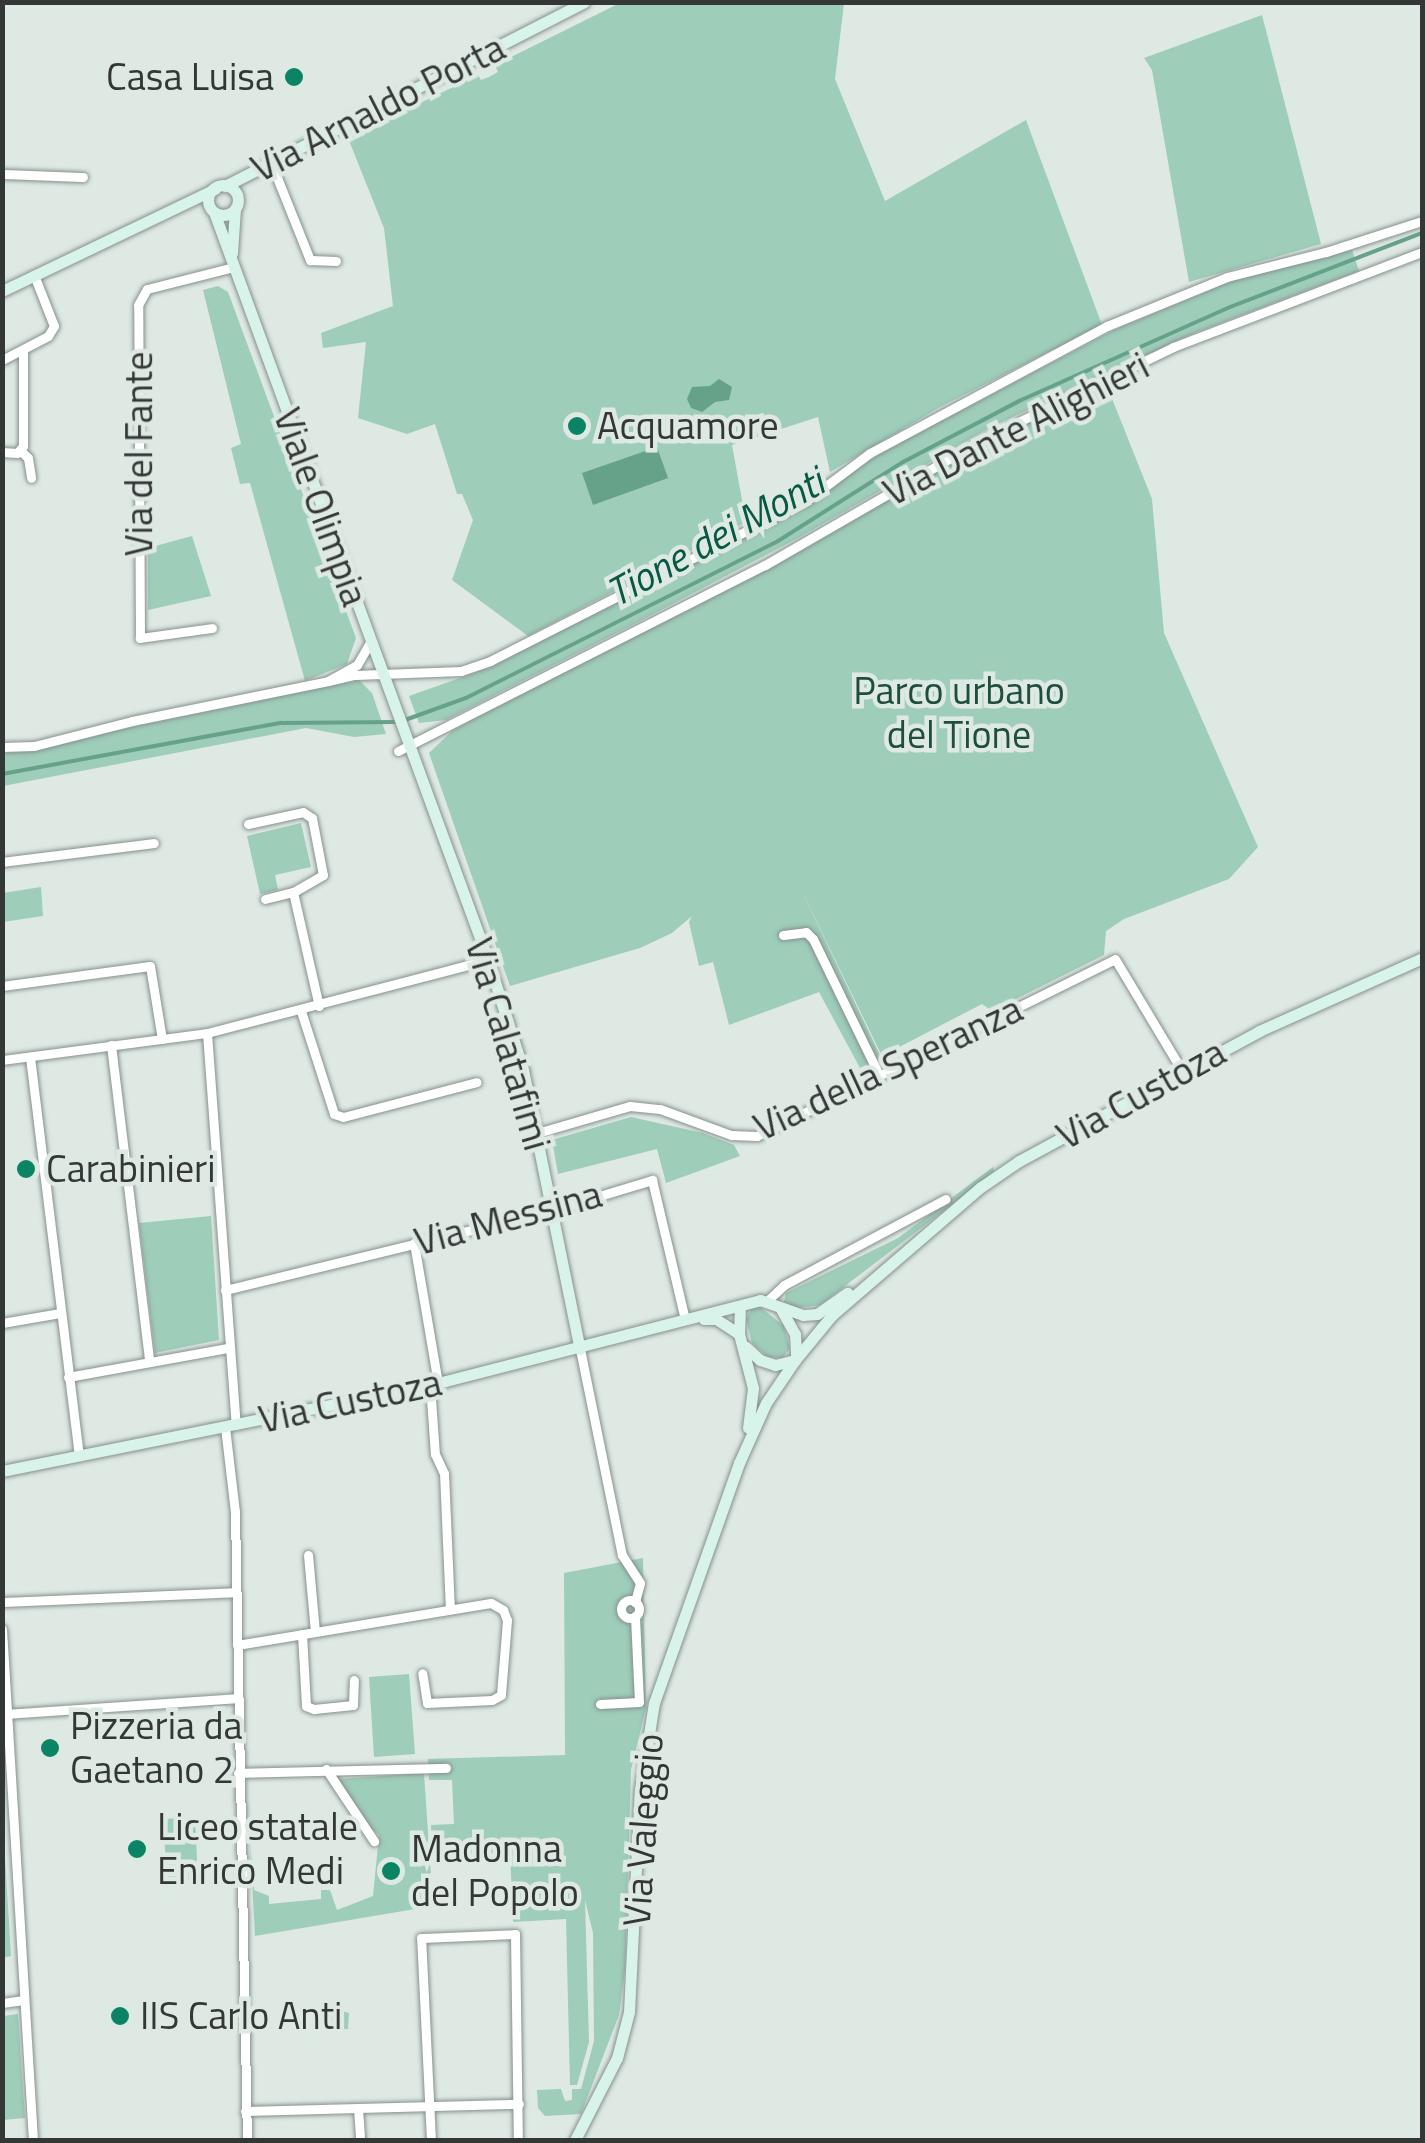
<!DOCTYPE html>
<html>
<head>
<meta charset="utf-8">
<style>
	body { margin:0 }
	#map { position:relative; width:1425px; height:2143px; overflow:hidden; background:#dee9e4; font-family:"Titillium Web",sans-serif }
	div>[style] { position:absolute }
	[style*='--x'] { left:calc(var(--x)*1px); top:calc(var(--y)*1px); width:calc(var(--w)*1px); rotate:calc(var(--a)*1deg) }
	.green>* { inset:0; background:#9ecdba }
	.water>* { inset:0; background:#66a18a }
	.stream>* { height:4px; margin:-2px; padding:0 2px; transform-origin:2px; border-radius:2px; background:#66a18a }
	.roads { filter:drop-shadow(0 0 2px #86908c) drop-shadow(0 0 2px #86908c) }
	.street>* { height:9px; margin:-4.5px; padding:0 4.5px; transform-origin:4.5px; border-radius:4.5px; background:#fff }
	.street>.ring { margin:-4.5px; padding:0; box-sizing:content-box; background:none; border:9px solid #fff; border-radius:50% }
	.secondary>* { height:11px; margin:-5.5px; padding:0 5.5px; transform-origin:5.5px; border-radius:5.5px; background:#d8f3e9 }
	.secondary>.ring { margin:-5.5px; padding:0; box-sizing:content-box; background:none; border:11px solid #d8f3e9; border-radius:50% }
	.dots>* { width:28px; height:28px; translate:-50% -50%; box-sizing:border-box; border:5px solid #dee9e4; border-radius:50% }
	span { translate:-50% -50%; white-space:nowrap; text-align:center; line-height:1.15; -webkit-text-stroke:9px #dee9e4; paint-order:stroke }
	.poi-label { font-size:38px; color:#333735 }
	.right { translate:-100% -50%; text-align:right }
	.left { translate:0 -50%; text-align:left }
	.street-label { font-size:38px; color:#333735 }
	.park-label { font-size:38px; color:#1e4f3e }
	.water-label { font-size:40px; color:#085943; font-style:italic }
	.frame { position:absolute; inset:0; border:5px solid #333735; pointer-events:none }
</style>
</head>
<body>
<div id="map">
	<div class="green">
		<i style="clip-path:polygon(622px 2px,844px 3px,835px 79px,885px 201px,1026px 120px,1102px 325px,940px 407px,830px 472px,818px 417px,732px 445px,746px 522px,528px 636px,452px 580px,473px 520px,462px 494px,457px 494px,435px 424px,407px 434px,358px 418px,366px 342px,323px 348px,321px 333px,393px 306px,384px 228px,348px 138px,478px 75px,481px 80px,489px 77px,498px 72px,495px 65px)"></i>
		<i style="clip-path:polygon(1262px 15px,1321px 244px,1189px 282px,1152px 70px,1144px 58px)"></i>
		<i style="clip-path:polygon(1352px 250px,1359px 271px,1197px 332px,989px 428px,800px 537px,640px 621px,446px 720px,419px 723px,409px 696px,488px 668px,811px 503px,878px 454px,1114px 330px,1237px 279px)"></i>
		<i style="clip-path:polygon(218px 286px,228px 292px,356px 638px,347px 664px,305px 681px,250px 483px,240px 484px,231px 448px,241px 444px,203px 290px)"></i>
		<i style="clip-path:polygon(1107px 386px,1152px 499px,1164px 633px,1258px 847px,1229px 879px,1124px 919px,1106px 931px,1104px 955px,992px 1011px,982px 1004px,882px 1056px,797px 881px,881px 1057px,860px 1068px,819px 992px,729px 1025px,713px 962px,699px 966px,689px 922px,692px 916px,672px 933px,640px 948px,510px 986px,429px 753px,453px 730px,815px 541px,997px 438px)"></i>
		<i style="clip-path:polygon(192px 536px,211px 596px,148px 610px,148px 548px)"></i>
		<i style="clip-path:polygon(359px 680px,372px 693px,386px 734px,354px 737px,306px 728px,3px 786px,2px 754px)"></i>
		<i style="clip-path:polygon(301px 823px,311px 867px,275px 875px,278px 890px,260px 894px,247px 836px)"></i>
		<i style="clip-path:polygon(41px 887px,43px 916px,3px 922px,3px 893px)"></i>
		<i style="clip-path:polygon(631px 1117px,703px 1133px,734px 1145px,740px 1156px,666px 1183px,657px 1149px,558px 1174px,552px 1140px)"></i>
		<i style="clip-path:polygon(993px 1167px,994px 1171px,971px 1190px,820px 1305px,798px 1308px,784px 1302px,786px 1293px,898px 1238px)"></i>
		<i style="clip-path:polygon(211px 1216px,219px 1340px,155px 1353px,139px 1223px)"></i>
		<i style="clip-path:polygon(760px 1307px,784px 1326px,790px 1348px,783px 1358px,768px 1357px,752px 1343px,746px 1319px,751px 1309px)"></i>
		<i style="clip-path:polygon(643px 1558px,646px 1708px,631px 1770px,625px 1970px,619px 2015px,581px 2114px,545px 2116px,538px 2108px,537px 2090px,561px 2089px,565px 2101px,572px 2100px,572px 2089px,581px 2089px,594px 2041px,593px 1933px,585px 1900px,589px 2042px,577px 2085px,570px 2085px,566px 1919px,513px 1922px,514px 1902px,523px 1901px,512px 1896px,510px 1853px,507px 1859px,499px 1860px,498px 1853px,444px 1855px,444px 1864px,433px 1864px,431px 1825px,454px 1824px,452px 1780px,429px 1780px,428px 1759px,565px 1755px,564px 1573px)"></i>
		<i style="clip-path:polygon(409px 1674px,415px 1754px,374px 1757px,369px 1677px)"></i>
		<i style="clip-path:polygon(424px 1773px,433px 1906px,255px 1936px,250px 1843px,254px 1890px,269px 1896px,269px 1904px,321px 1899px,321px 1890px,330px 1890px,337px 1910px,373px 1896px,379px 1835px,364px 1822px,339px 1779px)"></i>
		<i style="clip-path:polygon(195px 1817px,198px 1879px,167px 1881px,163px 1819px)"></i>
		<i style="clip-path:polygon(3px 1825px,11px 1956px,3px 1958px,2px 1958px)"></i>
		<i style="clip-path:polygon(330px 2008px,349px 2013px,348px 2029px,321px 2030px)"></i>
		<i style="clip-path:polygon(18px 2014px,25px 2118px,3px 2120px,3px 2016px)"></i>
	</div>
	<div class="water">
		<i style="clip-path:polygon(719px 379px,732px 387px,729px 400px,715px 402px,702px 412px,691px 408px,687px 399px,692px 387px,710px 386px)"></i>
		<i style="clip-path:polygon(657px 447px,668px 478px,593px 505px,582px 473px)"></i>
	</div>
	<div class="stream">
		<i style="--x:405;--y:720;--w:65;--a:-19.8"></i>
		<i style="--x:466;--y:698;--w:349;--a:-26.7"></i>
		<i style="--x:778;--y:541;--w:148;--a:-32.3"></i>
		<i style="--x:903;--y:462;--w:131;--a:-27.7"></i>
		<i style="--x:1019;--y:401;--w:231;--a:-24"></i>
		<i style="--x:1230;--y:307;--w:206;--a:-21.1"></i>
		<i style="--x:2;--y:774;--w:284;--a:-10.4"></i>
		<i style="--x:281;--y:723;--w:115;--a:-0.5"></i>
	</div>
	<div class="roads">
		<div class="street">
			<i style="--x:270;--y:160;--w:108;--a:68.2"></i>
			<i style="--x:310;--y:260;--w:26;--a:2"></i>
			<i style="--x:2;--y:174;--w:81;--a:2.1"></i>
			<i style="--x:2;--y:360;--w:52;--a:-27.6"></i>
			<i style="--x:48;--y:336;--w:12;--a:-59"></i>
			<i style="--x:54;--y:326;--w:55;--a:-111.4"></i>
			<i style="--x:20;--y:450;--w:11;--a:45"></i>
			<i style="--x:28;--y:458;--w:20;--a:81"></i>
			<i style="--x:2;--y:452;--w:15;--a:4"></i>
			<i style="--x:17;--y:453;--w:9;--a:-49"></i>
			<i style="--x:23;--y:446;--w:96;--a:-90"></i>
			<i style="--x:212;--y:628;--w:73;--a:172.1"></i>
			<i style="--x:140;--y:638;--w:333;--a:-90.3"></i>
			<i style="--x:138;--y:305;--w:18;--a:-61"></i>
			<i style="--x:147;--y:289;--w:89;--a:-14.3"></i>
			<i style="--x:328;--y:681;--w:28;--a:-13"></i>
			<i style="--x:355;--y:675;--w:106;--a:-2.2"></i>
			<i style="--x:461;--y:671;--w:31;--a:-19"></i>
			<i style="--x:490;--y:661;--w:354;--a:-26.9"></i>
			<i style="--x:806;--y:501;--w:80;--a:-36.9"></i>
			<i style="--x:870;--y:453;--w:269;--a:-28.2"></i>
			<i style="--x:1107;--y:326;--w:130;--a:-22.2"></i>
			<i style="--x:1227;--y:277;--w:102;--a:-14.2"></i>
			<i style="--x:1326;--y:252;--w:101;--a:-17.9"></i>
			<i style="--x:2;--y:747;--w:32;--a:-2"></i>
			<i style="--x:34;--y:746;--w:101;--a:-14.3"></i>
			<i style="--x:132;--y:721;--w:200;--a:-11.5"></i>
			<i style="--x:328;--y:681;--w:33;--a:-29"></i>
			<i style="--x:357;--y:665;--w:28;--a:-60"></i>
			<i style="--x:398;--y:751;--w:411;--a:-26.9"></i>
			<i style="--x:765;--y:565;--w:252;--a:-30"></i>
			<i style="--x:983;--y:439;--w:211;--a:-25.8"></i>
			<i style="--x:1173;--y:347;--w:267;--a:-20.9"></i>
			<i style="--x:248;--y:824;--w:56;--a:-12.3"></i>
			<i style="--x:303;--y:812;--w:11;--a:34"></i>
			<i style="--x:312;--y:818;--w:58;--a:79.1"></i>
			<i style="--x:323;--y:875;--w:34;--a:150"></i>
			<i style="--x:293;--y:892;--w:117;--a:77.2"></i>
			<i style="--x:2;--y:862;--w:153;--a:-7.1"></i>
			<i style="--x:265;--y:899;--w:29;--a:-14"></i>
			<i style="--x:783;--y:935;--w:23;--a:-7"></i>
			<i style="--x:806;--y:932;--w:10;--a:45"></i>
			<i style="--x:813;--y:939;--w:153;--a:64.1"></i>
			<i style="--x:2;--y:986;--w:149;--a:-7.7"></i>
			<i style="--x:150;--y:966;--w:74;--a:80.7"></i>
			<i style="--x:301;--y:1011;--w:108;--a:72.2"></i>
			<i style="--x:334;--y:1114;--w:9;--a:18"></i>
			<i style="--x:343;--y:1117;--w:138;--a:-14.6"></i>
			<i style="--x:207;--y:1033;--w:393;--a:85.8"></i>
			<i style="--x:111;--y:1045;--w:318;--a:83.1"></i>
			<i style="--x:30;--y:1057;--w:401;--a:83"></i>
			<i style="--x:2;--y:1060;--w:207;--a:-7.5"></i>
			<i style="--x:207;--y:1033;--w:290;--a:-14.6"></i>
			<i style="--x:537;--y:1133;--w:97;--a:-16.2"></i>
			<i style="--x:630;--y:1106;--w:30;--a:6"></i>
			<i style="--x:660;--y:1109;--w:76;--a:20.1"></i>
			<i style="--x:731;--y:1135;--w:26;--a:2"></i>
			<i style="--x:757;--y:1136;--w:399;--a:-26.3"></i>
			<i style="--x:1115;--y:959;--w:122;--a:59"></i>
			<i style="--x:414;--y:1243;--w:142;--a:80.3"></i>
			<i style="--x:225;--y:1290;--w:334;--a:-13.7"></i>
			<i style="--x:550;--y:1211;--w:107;--a:-16.9"></i>
			<i style="--x:652;--y:1180;--w:144;--a:76.7"></i>
			<i style="--x:767;--y:1301;--w:23;--a:-43"></i>
			<i style="--x:784;--y:1285;--w:183;--a:-28"></i>
			<i style="--x:2;--y:1323;--w:59;--a:-9.8"></i>
			<i style="--x:580;--y:1349;--w:210;--a:78.5"></i>
			<i style="--x:622;--y:1555;--w:33;--a:57"></i>
			<i style="--x:640;--y:1583;--w:20;--a:105"></i>
			<i style="--x:68;--y:1377;--w:162;--a:-10.3"></i>
			<i style="--x:430;--y:1385;--w:69;--a:85.9"></i>
			<i style="--x:435;--y:1454;--w:21;--a:65"></i>
			<i style="--x:444;--y:1473;--w:136;--a:87.5"></i>
			<i style="--x:225;--y:1427;--w:86;--a:83.3"></i>
			<i style="--x:235;--y:1512;--w:628;--a:88.91"></i>
			<i style="--x:308;--y:1555;--w:77;--a:84.8"></i>
			<i class="ring" style="left:621px;top:1600px;width:9px;height:9px"></i>
			<i style="--x:2;--y:1602;--w:234;--a:-2.4"></i>
			<i style="--x:2;--y:1629;--w:512;--a:86.53"></i>
			<i style="--x:302;--y:1634;--w:72;--a:86.8"></i>
			<i style="--x:306;--y:1706;--w:9;--a:21"></i>
			<i style="--x:314;--y:1709;--w:39;--a:-6"></i>
			<i style="--x:353;--y:1705;--w:25;--a:-88"></i>
			<i style="--x:237;--y:1645;--w:257;--a:-9.4"></i>
			<i style="--x:491;--y:1603;--w:14;--a:30"></i>
			<i style="--x:503;--y:1610;--w:11;--a:68"></i>
			<i style="--x:507;--y:1620;--w:75;--a:94.6"></i>
			<i style="--x:501;--y:1695;--w:10;--a:151"></i>
			<i style="--x:492;--y:1700;--w:65;--a:177.4"></i>
			<i style="--x:427;--y:1703;--w:30;--a:-99"></i>
			<i style="--x:600;--y:1704;--w:39;--a:-3"></i>
			<i style="--x:639;--y:1702;--w:86;--a:-92.7"></i>
			<i style="--x:6;--y:1714;--w:233;--a:-3.9"></i>
			<i style="--x:326;--y:1769;--w:87;--a:56.3"></i>
			<i style="--x:238;--y:1773;--w:208;--a:-1.4"></i>
			<i style="--x:2;--y:2003;--w:22;--a:-8"></i>
			<i style="--x:358;--y:2108;--w:32;--a:86"></i>
			<i style="--x:245;--y:2111;--w:274;--a:-1.5"></i>
			<i style="--x:431;--y:2140;--w:202;--a:-92.8"></i>
			<i style="--x:421;--y:1938;--w:94;--a:-2.4"></i>
			<i style="--x:515;--y:1934;--w:206;--a:89.2"></i>
		</div>
		<div class="secondary">
			<i class="ring" style="left:208px;top:185px;width:19px;height:19px"></i>
			<i style="--x:225;--y:186;--w:403;--a:-27.1"></i>
			<i style="--x:214;--y:212;--w:797;--a:69.88"></i>
			<i style="--x:488;--y:960;--w:115;--a:72.3"></i>
			<i style="--x:523;--y:1070;--w:285;--a:78.5"></i>
			<i style="--x:232;--y:253;--w:44;--a:-86.1"></i>
			<i style="--x:2;--y:291;--w:236;--a:-25.6"></i>
			<i style="--x:740;--y:1306;--w:28;--a:92"></i>
			<i style="--x:739;--y:1334;--w:56;--a:75.5"></i>
			<i style="--x:753;--y:1388;--w:40;--a:97.1"></i>
			<i style="--x:781;--y:1309;--w:29;--a:61"></i>
			<i style="--x:795;--y:1334;--w:22;--a:87"></i>
			<i style="--x:704;--y:1319;--w:12;--a:0"></i>
			<i style="--x:716;--y:1319;--w:27;--a:33"></i>
			<i style="--x:746;--y:1347;--w:19;--a:43"></i>
			<i style="--x:760;--y:1360;--w:16;--a:18"></i>
			<i style="--x:775;--y:1365;--w:21;--a:-14"></i>
			<i style="--x:2;--y:1471;--w:437;--a:-11.4"></i>
			<i style="--x:430;--y:1385;--w:341;--a:-14.4"></i>
			<i style="--x:760;--y:1300;--w:46;--a:19.2"></i>
			<i style="--x:803;--y:1315;--w:14;--a:-4"></i>
			<i style="--x:817;--y:1314;--w:37;--a:-35"></i>
			<i style="--x:575;--y:2140;--w:92;--a:-62.9"></i>
			<i style="--x:617;--y:2058;--w:48;--a:-75.4"></i>
			<i style="--x:629;--y:2012;--w:222;--a:-87.2"></i>
			<i style="--x:640;--y:1790;--w:88;--a:-80.9"></i>
			<i style="--x:654;--y:1703;--w:255;--a:-70.5"></i>
			<i style="--x:739;--y:1463;--w:66;--a:-65.8"></i>
			<i style="--x:766;--y:1403;--w:52;--a:-56"></i>
			<i style="--x:795;--y:1360;--w:58;--a:-50.6"></i>
			<i style="--x:832;--y:1315;--w:196;--a:-40.7"></i>
			<i style="--x:981;--y:1187;--w:46;--a:-34.4"></i>
			<i style="--x:1019;--y:1161;--w:273;--a:-28.4"></i>
			<i style="--x:1259;--y:1031;--w:179;--a:-24.1"></i>
		</div>
	</div>
	<div class="dots">
		<i style="left:294px;top:77px;background:#0a8464"></i>
		<i style="left:577px;top:426px;background:#0a8464"></i>
		<i style="left:26px;top:1169px;background:#0a8464"></i>
		<i style="left:50px;top:1748px;background:#0a8464"></i>
		<i style="left:137px;top:1849px;background:#0a8464"></i>
		<i style="left:391px;top:1871px;background:#0a8464"></i>
		<i style="left:120px;top:2016px;background:#0a8464"></i>
	</div>
	<div class="poi-label">
		<span class="right" style="left:274px;top:77px">Casa Luisa</span>
		<span class="left" style="left:597px;top:426px">Acquamore</span>
		<span class="left" style="left:46px;top:1169px">Carabinieri</span>
		<span class="left" style="left:70px;top:1748px">Pizzeria da<br>Gaetano 2</span>
		<span class="left" style="left:157px;top:1849px">Liceo statale<br>Enrico Medi</span>
		<span class="left" style="left:411px;top:1871px">Madonna<br>del Popolo</span>
		<span class="left" style="left:140px;top:2016px">IIS Carlo Anti</span>
	</div>
	<div class="street-label">
		<span style="left:378px;top:108px;rotate:-27deg">Via Arnaldo Porta</span>
		<span style="left:1016px;top:429px;rotate:-27deg">Via Dante Alighieri</span>
		<span style="left:139px;top:454px;rotate:-90deg">Via del Fante</span>
		<span style="left:321px;top:507px;rotate:70deg">Viale Olimpia</span>
		<span style="left:508px;top:1044px;rotate:74deg">Via Calatafimi</span>
		<span style="left:888px;top:1068px;rotate:-25deg">Via della Speranza</span>
		<span style="left:1141px;top:1094px;rotate:-29deg">Via Custoza</span>
		<span style="left:508px;top:1218px;rotate:-15deg">Via Messina</span>
		<span style="left:350px;top:1401px;rotate:-12deg">Via Custoza</span>
		<span style="left:643px;top:1830px;rotate:-86deg">Via Valeggio</span>
	</div>
	<div class="park-label">
		<span style="left:959px;top:713px">Parco urbano<br>del Tione</span>
	</div>
	<div class="water-label">
		<span style="left:715px;top:537px;rotate:-29deg">Tione dei Monti</span>
	</div>
	<div class="frame"></div>
</div>
</body>
</html>
